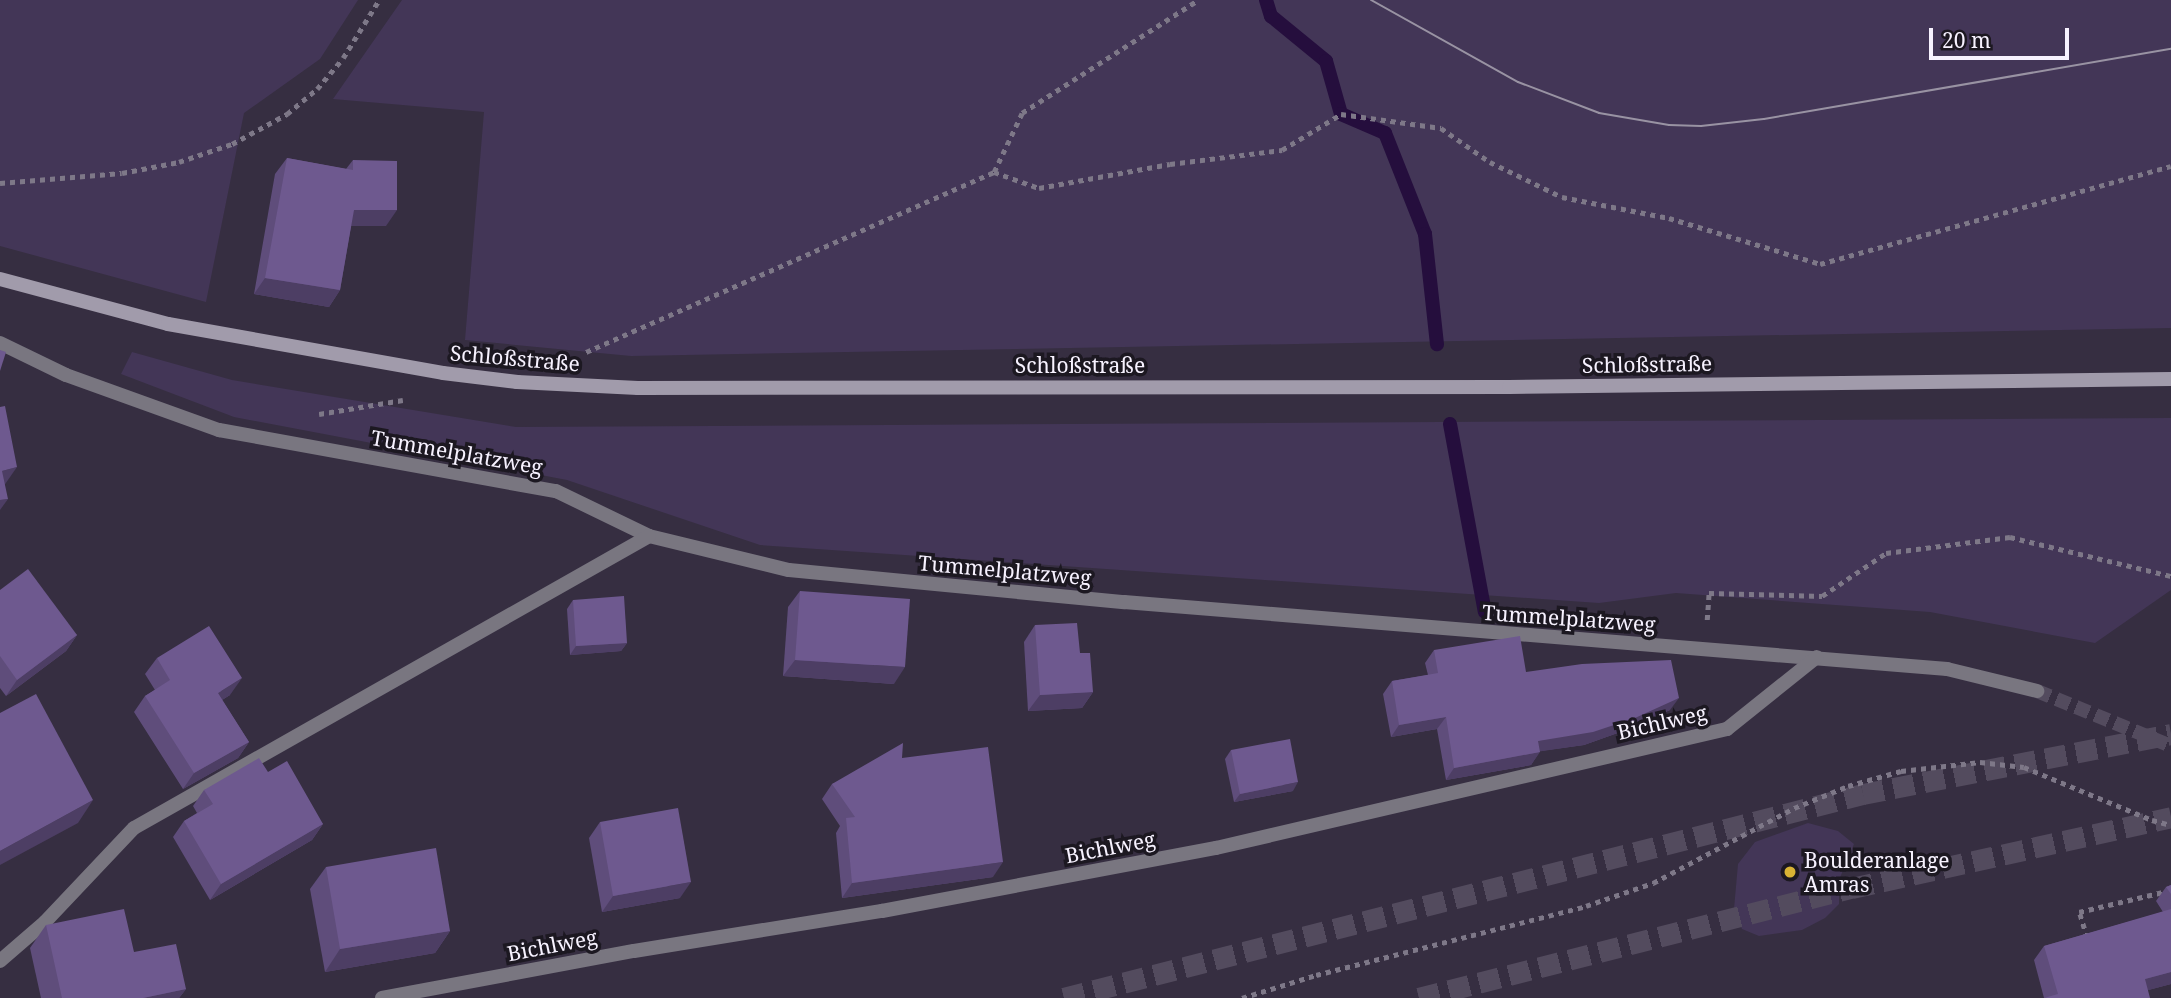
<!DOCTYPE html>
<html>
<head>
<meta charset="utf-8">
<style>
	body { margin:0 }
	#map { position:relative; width:2171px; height:998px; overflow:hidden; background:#362e41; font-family:"Noto Serif",serif }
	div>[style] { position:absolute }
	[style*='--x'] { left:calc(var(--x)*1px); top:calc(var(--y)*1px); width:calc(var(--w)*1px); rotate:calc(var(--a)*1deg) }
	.green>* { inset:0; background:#433657 }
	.stream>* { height:14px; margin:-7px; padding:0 7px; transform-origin:7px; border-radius:7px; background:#250e3d }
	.street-tunnel>* { height:14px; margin-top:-7px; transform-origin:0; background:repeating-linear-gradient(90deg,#534b5e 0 14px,transparent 0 21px) }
	.highway-tunnel>* { height:21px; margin-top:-10.5px; transform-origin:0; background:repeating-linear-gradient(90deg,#534b5e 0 21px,transparent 0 31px) }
	.path>* { height:4.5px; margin-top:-2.25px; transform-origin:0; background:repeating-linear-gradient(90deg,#7e7888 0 5px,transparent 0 10px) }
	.street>* { height:14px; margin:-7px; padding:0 7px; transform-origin:7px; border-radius:7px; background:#797680 }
	.secondary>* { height:14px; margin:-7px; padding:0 7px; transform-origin:7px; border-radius:7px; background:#a19bab }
	.tram>* { height:2px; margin:-1px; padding:0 1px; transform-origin:1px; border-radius:1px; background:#9993a3 }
	.wall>* { inset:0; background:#5f4d7b }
	.shaded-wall>* { inset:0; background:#4d3e64 }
	.building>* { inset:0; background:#6e598f }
	.dots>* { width:19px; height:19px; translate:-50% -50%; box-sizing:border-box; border:4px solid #1c1821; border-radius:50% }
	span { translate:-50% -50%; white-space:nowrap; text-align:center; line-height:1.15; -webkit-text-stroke:7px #1c1821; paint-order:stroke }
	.street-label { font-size:21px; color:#f7f2ff }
	.poi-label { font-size:21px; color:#f7f2ff }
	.left { translate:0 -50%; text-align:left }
	.scale { position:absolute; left:1929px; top:28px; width:140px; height:32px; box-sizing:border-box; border:4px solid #f7f2ff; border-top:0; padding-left:9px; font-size:21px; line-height:24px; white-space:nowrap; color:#f7f2ff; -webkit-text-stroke:5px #1c1821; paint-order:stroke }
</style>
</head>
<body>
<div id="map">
	<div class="green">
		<i style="clip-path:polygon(0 0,358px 0,320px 59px,244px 113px,206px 302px,0 246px)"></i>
		<i style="clip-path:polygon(402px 0,2171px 0,2171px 328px,631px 356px,465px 340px,484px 112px,333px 99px)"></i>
		<i style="clip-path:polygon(132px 352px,232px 380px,516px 427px,2171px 418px,2171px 590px,2095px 643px,1930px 612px,1676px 593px,1599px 603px,760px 545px,567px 480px,234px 417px,121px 374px)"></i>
		<i style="clip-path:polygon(1808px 823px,1838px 831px,1854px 844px,1839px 880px,1839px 904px,1825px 918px,1802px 930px,1759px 936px,1742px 929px,1734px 909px,1738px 864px,1755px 842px)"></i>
	</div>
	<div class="stream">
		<i style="--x:1266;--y:0;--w:17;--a:73"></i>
		<i style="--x:1271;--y:16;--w:71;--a:39.3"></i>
		<i style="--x:1326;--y:61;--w:55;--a:74.2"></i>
		<i style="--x:1341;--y:114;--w:48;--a:23.4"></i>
		<i style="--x:1385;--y:133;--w:109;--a:68.4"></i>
		<i style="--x:1425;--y:234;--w:111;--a:83.8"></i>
		<i style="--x:1450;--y:424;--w:191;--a:79.5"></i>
	</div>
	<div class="street-tunnel">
		<i style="--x:2037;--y:691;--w:145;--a:22.3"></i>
	</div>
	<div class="highway-tunnel">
		<i style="--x:1064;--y:998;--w:825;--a:-14.32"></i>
		<i style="--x:1863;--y:794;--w:314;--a:-11"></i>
		<i style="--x:1419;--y:998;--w:447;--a:-14.3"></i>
		<i style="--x:1852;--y:888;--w:327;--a:-12.5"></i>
	</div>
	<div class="path">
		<i style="--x:994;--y:172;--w:48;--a:19.6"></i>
		<i style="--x:1039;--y:188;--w:133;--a:-10.4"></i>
		<i style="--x:1170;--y:164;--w:113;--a:-7.1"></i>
		<i style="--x:1282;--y:150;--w:69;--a:-31.4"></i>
		<i style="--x:1341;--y:114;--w:101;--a:8"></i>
		<i style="--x:1441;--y:128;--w:60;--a:34.8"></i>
		<i style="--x:1490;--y:162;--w:80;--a:25.9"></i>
		<i style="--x:1562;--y:197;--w:109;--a:11.1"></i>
		<i style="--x:1669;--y:218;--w:158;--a:16.9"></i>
		<i style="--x:1820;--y:264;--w:364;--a:-15.6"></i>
		<i style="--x:0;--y:183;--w:122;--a:-4.7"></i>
		<i style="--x:122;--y:173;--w:58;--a:-10.9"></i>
		<i style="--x:179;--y:162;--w:56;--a:-18.8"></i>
		<i style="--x:232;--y:144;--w:63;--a:-28.6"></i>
		<i style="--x:287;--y:114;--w:39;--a:-40"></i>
		<i style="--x:317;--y:89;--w:40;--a:-50"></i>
		<i style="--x:343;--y:58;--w:68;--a:-58.2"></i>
		<i style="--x:586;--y:352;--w:446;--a:-23.8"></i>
		<i style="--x:994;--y:172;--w:65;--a:-64.6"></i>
		<i style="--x:1022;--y:113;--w:209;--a:-32.7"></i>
		<i style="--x:319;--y:414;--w:85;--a:-9.5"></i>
		<i style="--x:1707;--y:620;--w:27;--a:-86"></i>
		<i style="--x:1709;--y:593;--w:113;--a:1.5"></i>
		<i style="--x:1822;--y:596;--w:77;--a:-33.9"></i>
		<i style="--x:1886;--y:553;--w:125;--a:-7.4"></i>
		<i style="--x:2010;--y:537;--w:166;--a:13.6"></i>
		<i style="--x:2087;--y:938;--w:27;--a:-107"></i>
		<i style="--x:2079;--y:912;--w:95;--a:-13.4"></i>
		<i style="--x:1242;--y:998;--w:77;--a:-17.3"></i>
		<i style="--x:1316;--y:975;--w:279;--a:-14.3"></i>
		<i style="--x:1586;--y:906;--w:71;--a:-18.9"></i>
		<i style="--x:1653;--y:883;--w:160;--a:-28"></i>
		<i style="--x:1794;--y:808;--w:58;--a:-22.2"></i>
		<i style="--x:1848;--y:786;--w:55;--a:-15.8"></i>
		<i style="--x:1901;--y:771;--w:80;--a:-6.5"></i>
		<i style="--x:1980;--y:762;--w:44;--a:6.5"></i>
		<i style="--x:2024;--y:767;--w:139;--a:22.5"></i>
		<i style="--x:2152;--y:820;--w:20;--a:15"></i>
	</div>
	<div class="street">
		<i style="--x:0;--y:343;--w:73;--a:25.9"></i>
		<i style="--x:66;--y:375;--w:163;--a:19.8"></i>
		<i style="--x:219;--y:430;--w:342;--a:10.3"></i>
		<i style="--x:556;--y:491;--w:103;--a:25.8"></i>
		<i style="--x:649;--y:536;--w:144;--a:13.7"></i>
		<i style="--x:789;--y:570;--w:337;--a:5.5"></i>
		<i style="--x:1124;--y:602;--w:826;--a:4.65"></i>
		<i style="--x:1947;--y:669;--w:93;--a:13.7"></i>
		<i style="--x:0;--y:961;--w:60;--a:-40.9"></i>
		<i style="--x:45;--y:922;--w:129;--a:-46.6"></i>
		<i style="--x:134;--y:828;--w:592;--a:-29.55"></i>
		<i style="--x:382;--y:998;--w:256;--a:-10.6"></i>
		<i style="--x:634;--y:951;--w:251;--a:-9.2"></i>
		<i style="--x:882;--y:911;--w:340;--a:-10.7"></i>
		<i style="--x:1216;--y:848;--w:525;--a:-13.11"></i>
		<i style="--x:1727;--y:729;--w:115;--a:-38.7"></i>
	</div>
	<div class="secondary">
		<i style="--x:0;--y:279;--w:174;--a:15"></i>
		<i style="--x:168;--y:324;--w:279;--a:10.1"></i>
		<i style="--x:443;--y:373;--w:75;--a:6.9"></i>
		<i style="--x:517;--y:382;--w:121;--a:2.8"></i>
		<i style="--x:638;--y:388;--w:871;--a:-0.07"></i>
		<i style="--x:1509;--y:387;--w:662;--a:-0.69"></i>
	</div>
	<div class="tram">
		<i style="--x:1371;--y:0;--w:168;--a:29.2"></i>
		<i style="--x:1518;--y:82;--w:87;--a:20.9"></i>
		<i style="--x:1599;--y:113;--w:71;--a:9.7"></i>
		<i style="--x:1669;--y:125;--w:32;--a:2"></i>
		<i style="--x:1701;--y:126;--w:63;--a:-6.3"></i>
		<i style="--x:1764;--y:119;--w:413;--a:-9.8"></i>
	</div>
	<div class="wall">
		<i style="clip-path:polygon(287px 158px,346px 169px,353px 160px,386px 226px,351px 226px,340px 290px,329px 307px,254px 294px,275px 174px)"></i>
		<i style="clip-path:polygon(0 590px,77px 635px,66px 651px,6px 696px,0 688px)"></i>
		<i style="clip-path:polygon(800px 591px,894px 684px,783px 676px,788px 607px)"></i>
		<i style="clip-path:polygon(573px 600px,627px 643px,621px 651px,570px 655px,567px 609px)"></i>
		<i style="clip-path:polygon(1035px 625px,1080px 653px,1093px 692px,1082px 708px,1028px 711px,1024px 642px)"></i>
		<i style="clip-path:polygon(1434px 650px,1526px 672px,1670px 710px,1626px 730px,1584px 745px,1540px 751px,1531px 765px,1446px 780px,1437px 729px,1391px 737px,1383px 694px,1392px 681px,1428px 675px,1425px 663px)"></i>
		<i style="clip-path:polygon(157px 658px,230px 695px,222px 700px,249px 742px,238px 758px,183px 789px,134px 712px,145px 696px,155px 690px,145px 674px)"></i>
		<i style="clip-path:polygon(1231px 750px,1293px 791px,1234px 802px,1225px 759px)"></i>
		<i style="clip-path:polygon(902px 758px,993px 877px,842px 898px,836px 833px,840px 826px,822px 799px,832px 784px)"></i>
		<i style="clip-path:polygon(268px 772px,323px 824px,312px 840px,210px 900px,173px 837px,184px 821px,197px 813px,193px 806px,204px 790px)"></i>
		<i style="clip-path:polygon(600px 822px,680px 898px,602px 912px,589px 838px)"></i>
		<i style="clip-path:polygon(326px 867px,450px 931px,435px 953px,325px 972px,310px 889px)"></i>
		<i style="clip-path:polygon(2171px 885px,2171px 984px,2148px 990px,2044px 998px,2034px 960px,2044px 946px,2163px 912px,2156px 901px,2166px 887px)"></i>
		<i style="clip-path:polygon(46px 925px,134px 952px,186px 989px,179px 998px,41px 998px,30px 948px)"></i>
	</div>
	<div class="shaded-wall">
		<i style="clip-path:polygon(354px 210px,397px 210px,386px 226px,343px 226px)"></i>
		<i style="clip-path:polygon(265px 278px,340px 290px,329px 307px,254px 294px)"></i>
		<i style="clip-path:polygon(17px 467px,1px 490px,2px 471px)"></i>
		<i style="clip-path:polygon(8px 499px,0 510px,0 500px)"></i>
		<i style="clip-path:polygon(77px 635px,66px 651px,6px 696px,17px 680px)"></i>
		<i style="clip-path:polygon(627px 643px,621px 651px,570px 655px,576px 646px)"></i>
		<i style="clip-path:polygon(795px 660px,905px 667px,894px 684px,783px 676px)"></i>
		<i style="clip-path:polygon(242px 678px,230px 695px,206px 710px,218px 693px)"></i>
		<i style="clip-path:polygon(1093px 692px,1082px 708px,1028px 711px,1040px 695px)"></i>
		<i style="clip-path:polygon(1679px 698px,1670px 710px,1626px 730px,1584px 745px,1529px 753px,1538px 741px)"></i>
		<i style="clip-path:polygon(1446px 717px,1437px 729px,1391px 737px,1399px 725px)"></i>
		<i style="clip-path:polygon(249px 742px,238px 758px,183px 789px,194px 773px)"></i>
		<i style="clip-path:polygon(1540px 752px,1531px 765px,1446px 780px,1454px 768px)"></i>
		<i style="clip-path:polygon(1298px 782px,1293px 791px,1234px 802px,1240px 794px)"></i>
		<i style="clip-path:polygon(93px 800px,78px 823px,0 865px,0 851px)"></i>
		<i style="clip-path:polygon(323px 824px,312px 840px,210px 900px,221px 884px)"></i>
		<i style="clip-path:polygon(1003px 862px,993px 877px,842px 898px,852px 883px)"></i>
		<i style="clip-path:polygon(691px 882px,680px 898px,602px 912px,613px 896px)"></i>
		<i style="clip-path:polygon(450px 931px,435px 953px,325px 972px,340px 949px)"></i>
		<i style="clip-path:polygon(2171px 972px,2171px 984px,2134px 994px,2145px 979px)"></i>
		<i style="clip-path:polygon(186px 989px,179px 998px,143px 998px)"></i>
	</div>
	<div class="building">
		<i style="clip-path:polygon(287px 158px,353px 170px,353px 160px,397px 161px,397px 210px,354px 210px,340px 290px,265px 278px)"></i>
		<i style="clip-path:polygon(0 350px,6px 352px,0 371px)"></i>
		<i style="clip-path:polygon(5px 406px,17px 467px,2px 471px,8px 499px,0 500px,0 407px)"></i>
		<i style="clip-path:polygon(28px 569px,77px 635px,17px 680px,0 656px,0 590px)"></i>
		<i style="clip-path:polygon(800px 591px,910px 599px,905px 667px,795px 660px)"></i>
		<i style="clip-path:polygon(624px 596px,627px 643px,576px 646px,573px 600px)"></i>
		<i style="clip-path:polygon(1077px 623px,1080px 653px,1090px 653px,1093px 692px,1040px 695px,1035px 625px)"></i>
		<i style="clip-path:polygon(209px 626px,242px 678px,218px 693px,249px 742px,194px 773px,145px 696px,170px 680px,157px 658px)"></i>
		<i style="clip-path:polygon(1520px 636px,1526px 672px,1582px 664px,1671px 660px,1679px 698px,1635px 718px,1593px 732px,1538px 741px,1540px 752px,1454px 768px,1446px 717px,1399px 725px,1392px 681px,1438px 673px,1434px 650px)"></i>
		<i style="clip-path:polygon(36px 694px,93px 800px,0 851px,0 713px)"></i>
		<i style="clip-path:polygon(1290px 739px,1298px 782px,1240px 794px,1231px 750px)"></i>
		<i style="clip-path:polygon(903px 743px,902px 758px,988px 747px,1003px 862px,852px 883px,846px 818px,855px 817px,832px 784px)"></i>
		<i style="clip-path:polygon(259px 758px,268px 772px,287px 761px,323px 824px,221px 884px,184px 821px,213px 804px,204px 790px)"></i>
		<i style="clip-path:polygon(678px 808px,691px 882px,613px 896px,600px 822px)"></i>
		<i style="clip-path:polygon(436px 848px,450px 931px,340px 949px,326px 867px)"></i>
		<i style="clip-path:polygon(2171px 885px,2171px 894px,2166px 887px)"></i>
		<i style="clip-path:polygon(124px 909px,134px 952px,176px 944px,186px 989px,143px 998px,62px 998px,46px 925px)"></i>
		<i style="clip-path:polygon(2171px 909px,2171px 972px,2145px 979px,2150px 998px,2044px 998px,2058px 994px,2044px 946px)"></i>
	</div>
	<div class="dots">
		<i style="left:1790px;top:872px;background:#d9b334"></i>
	</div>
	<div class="street-label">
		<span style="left:515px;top:358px;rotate:5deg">Schloßstraße</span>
		<span style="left:1647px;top:364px;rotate:-1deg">Schloßstraße</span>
		<span style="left:1080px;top:365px">Schloßstraße</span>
		<span style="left:457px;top:452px;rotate:10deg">Tummelplatzweg</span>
		<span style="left:1005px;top:570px;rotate:5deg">Tummelplatzweg</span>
		<span style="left:1569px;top:618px;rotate:4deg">Tummelplatzweg</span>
		<span style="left:1662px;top:722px;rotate:-13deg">Bichlweg</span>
		<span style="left:1110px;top:847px;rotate:-11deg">Bichlweg</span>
		<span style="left:552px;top:945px;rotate:-11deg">Bichlweg</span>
	</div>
	<div class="poi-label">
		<span class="left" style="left:1804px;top:872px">Boulderanlage<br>Amras</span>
	</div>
	<div class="scale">20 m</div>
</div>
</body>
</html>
